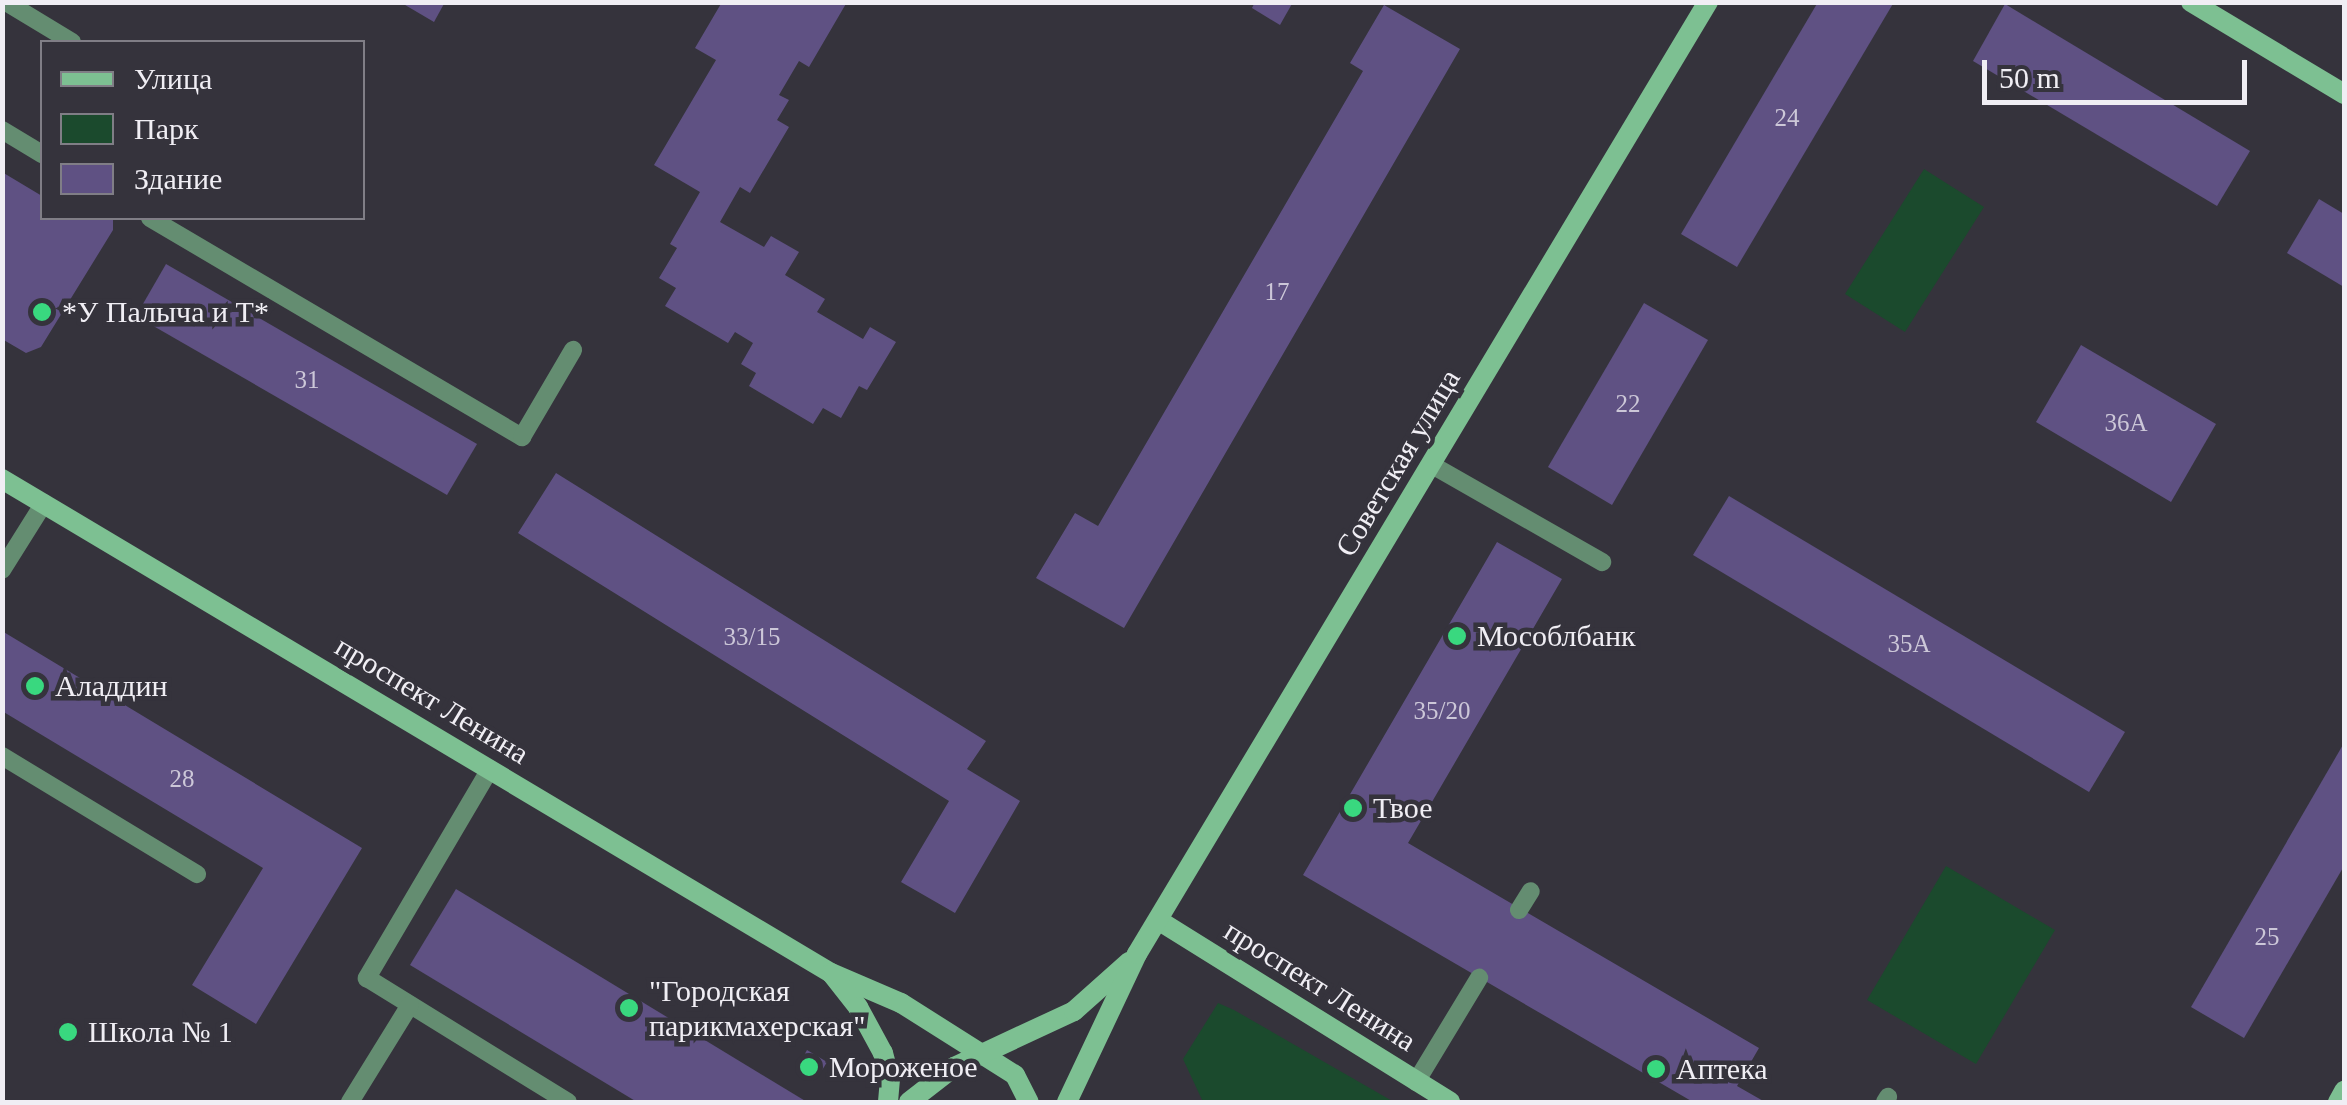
<!DOCTYPE html>
<html>
<head>
<meta charset="utf-8">
<style>
	body { margin:0 }
	#map { position:relative; width:2347px; height:1105px; overflow:hidden; background:#35333c; font-family:Georgia,serif }
	div>[style] { position:absolute }
	[style*='--x'] { left:calc(var(--x)*1px); top:calc(var(--y)*1px); width:calc(var(--w)*1px); rotate:calc(var(--a)*1deg) }
	.green>* { inset:0; background:#1b4a2d }
	.building>* { inset:0; background:#5f5183 }
	.lane>* { height:18px; margin:-9px; padding:0 9px; transform-origin:9px; border-radius:9px; background:#648d71 }
	.secondary>* { height:20px; margin:-10px; padding:0 10px; transform-origin:10px; border-radius:10px; background:#7dc092 }
	.dots>* { width:28px; height:28px; translate:-50% -50%; box-sizing:border-box; border:5px solid #35333c; border-radius:50% }
	span { translate:-50% -50%; white-space:nowrap; text-align:center; line-height:1.15; -webkit-text-stroke:9px #35333c; paint-order:stroke }
	.number-label { font-size:25px; color:#ccc7d8 }
	.number-label span { -webkit-text-stroke-width:0 }
	.poi-label { font-size:30px; color:#f0eef4 }
	.left { translate:0 -50%; text-align:left }
	.street-label { font-size:30px; color:#f0eef4 }
	.frame { position:absolute; inset:0; border:5px solid #f0eef4; pointer-events:none }
	.legend { position:absolute; left:40px; top:40px; width:325px; height:180px; box-sizing:border-box; background:#35333c; border:2px solid #807e86; margin:0; padding:12px 18px; list-style:none; font-size:30px; color:#f0eef4 }
	.legend li { display:flex; align-items:center; gap:20px; height:50px }
	.legend b { width:50px; border:2px solid #807e86 }
	.scale { position:absolute; left:1982px; top:60px; width:265px; height:45px; box-sizing:border-box; border:5px solid #f0eef4; border-top:0; padding-left:12px; font-size:30px; line-height:35px; white-space:nowrap; color:#f0eef4; -webkit-text-stroke:8px #35333c; paint-order:stroke }
</style>
</head>
<body>
<div id="map">
	<div class="green">
		<i style="clip-path:polygon(1924px 169px,1984px 207px,1905px 332px,1845px 294px)"></i>
		<i style="clip-path:polygon(1946px 866px,2055px 930px,1976px 1064px,1867px 1000px)"></i>
		<i style="clip-path:polygon(1218px 1003px,1234px 1010px,1394px 1102px,1203px 1102px,1183px 1059px)"></i>
	</div>
	<div class="building">
		<i style="clip-path:polygon(400px 2px,445px 2px,434px 22px)"></i>
		<i style="clip-path:polygon(722px 2px,847px 2px,809px 67px,799px 61px,779px 95px,789px 100px,777px 120px,789px 127px,750px 193px,740px 187px,720px 222px,764px 247px,771px 236px,799px 252px,785px 275px,825px 299px,817px 312px,863px 339px,870px 327px,896px 342px,867px 390px,859px 386px,841px 418px,823px 408px,813px 424px,749px 386px,756px 373px,741px 364px,753px 343px,735px 332px,728px 343px,665px 306px,676px 288px,659px 278px,677px 248px,670px 244px,700px 192px,654px 165px,716px 60px,695px 48px)"></i>
		<i style="clip-path:polygon(1255px 2px,1293px 2px,1280px 25px,1252px 8px)"></i>
		<i style="clip-path:polygon(1818px 2px,1894px 2px,1737px 267px,1681px 234px)"></i>
		<i style="clip-path:polygon(2005px 4px,2250px 151px,2217px 206px,1973px 61px)"></i>
		<i style="clip-path:polygon(1384px 5px,1460px 49px,1124px 628px,1036px 578px,1075px 513px,1098px 526px,1363px 71px,1350px 63px)"></i>
		<i style="clip-path:polygon(2px 172px,42px 196px,42px 218px,113px 218px,113px 230px,41px 347px,26px 353px,2px 339px)"></i>
		<i style="clip-path:polygon(2319px 199px,2344px 214px,2344px 287px,2287px 253px)"></i>
		<i style="clip-path:polygon(166px 264px,477px 444px,447px 495px,136px 316px)"></i>
		<i style="clip-path:polygon(1644px 303px,1708px 340px,1612px 505px,1548px 467px)"></i>
		<i style="clip-path:polygon(2081px 345px,2216px 424px,2171px 502px,2036px 422px)"></i>
		<i style="clip-path:polygon(556px 473px,986px 741px,967px 769px,1020px 801px,955px 913px,901px 882px,949px 801px,518px 533px)"></i>
		<i style="clip-path:polygon(1729px 496px,2125px 732px,2089px 792px,1693px 555px)"></i>
		<i style="clip-path:polygon(1497px 542px,1562px 579px,1408px 843px,1759px 1048px,1737px 1086px,1765px 1102px,1693px 1102px,1303px 875px)"></i>
		<i style="clip-path:polygon(2px 631px,362px 848px,256px 1024px,192px 985px,263px 868px,2px 711px)"></i>
		<i style="clip-path:polygon(2344px 743px,2344px 866px,2244px 1038px,2191px 1007px)"></i>
		<i style="clip-path:polygon(456px 889px,807px 1102px,637px 1102px,410px 965px)"></i>
		<i style="clip-path:polygon(807px 1050px,827px 1062px,818px 1077px,798px 1066px)"></i>
	</div>
	<div class="lane">
		<i style="--x:6;--y:2;--w:77;--a:31.2"></i>
		<i style="--x:2;--y:130;--w:47;--a:31"></i>
		<i style="--x:150;--y:218;--w:432;--a:30.5"></i>
		<i style="--x:522;--y:437;--w:101;--a:-59.6"></i>
		<i style="--x:1432;--y:465;--w:196;--a:29.7"></i>
		<i style="--x:2;--y:570;--w:79;--a:-57.9"></i>
		<i style="--x:2;--y:756;--w:228;--a:31.2"></i>
		<i style="--x:490;--y:769;--w:243;--a:120.5"></i>
		<i style="--x:367;--y:978;--w:236;--a:31.7"></i>
		<i style="--x:1519;--y:910;--w:22;--a:-58"></i>
		<i style="--x:1416;--y:1082;--w:122;--a:-58.8"></i>
		<i style="--x:350;--y:1102;--w:114;--a:-58.3"></i>
		<i style="--x:1885;--y:1102;--w:6;--a:-59"></i>
	</div>
	<div class="secondary">
		<i style="--x:2191;--y:2;--w:179;--a:31"></i>
		<i style="--x:2;--y:479;--w:965;--a:30.79"></i>
		<i style="--x:831;--y:973;--w:76;--a:23.2"></i>
		<i style="--x:901;--y:1003;--w:135;--a:32.3"></i>
		<i style="--x:1015;--y:1075;--w:30;--a:63"></i>
		<i style="--x:1158;--y:920;--w:344;--a:31.9"></i>
		<i style="--x:832;--y:974;--w:42;--a:51.8"></i>
		<i style="--x:858;--y:1007;--w:52;--a:61.5"></i>
		<i style="--x:883;--y:1053;--w:27;--a:75"></i>
		<i style="--x:890;--y:1079;--w:23;--a:95"></i>
		<i style="--x:909;--y:1102;--w:57;--a:-37.9"></i>
		<i style="--x:954;--y:1067;--w:132;--a:-25"></i>
		<i style="--x:1074;--y:1011;--w:74;--a:-41.7"></i>
		<i style="--x:1067;--y:1102;--w:164;--a:-64.7"></i>
		<i style="--x:1137;--y:954;--w:1110;--a:-59.05"></i>
		<i style="--x:2338;--y:1102;--w:13;--a:-61"></i>
	</div>
	<div class="dots">
		<i style="left:42px;top:312px;background:#39d87f"></i>
		<i style="left:1457px;top:636px;background:#39d87f"></i>
		<i style="left:35px;top:686px;background:#39d87f"></i>
		<i style="left:1353px;top:808px;background:#39d87f"></i>
		<i style="left:629px;top:1008px;background:#39d87f"></i>
		<i style="left:68px;top:1032px;background:#39d87f"></i>
		<i style="left:809px;top:1067px;background:#39d87f"></i>
		<i style="left:1656px;top:1069px;background:#39d87f"></i>
	</div>
	<div class="number-label">
		<span style="left:1787px;top:118px">24</span>
		<span style="left:1277px;top:292px">17</span>
		<span style="left:307px;top:380px">31</span>
		<span style="left:1628px;top:404px">22</span>
		<span style="left:2126px;top:423px">36А</span>
		<span style="left:752px;top:637px">33/15</span>
		<span style="left:1909px;top:644px">35А</span>
		<span style="left:1442px;top:711px">35/20</span>
		<span style="left:182px;top:779px">28</span>
		<span style="left:2267px;top:937px">25</span>
	</div>
	<div class="poi-label">
		<span class="left" style="left:62px;top:312px">*У Палыча и Т*</span>
		<span class="left" style="left:1477px;top:636px">Мособлбанк</span>
		<span class="left" style="left:55px;top:686px">Аладдин</span>
		<span class="left" style="left:1373px;top:808px">Твое</span>
		<span class="left" style="left:649px;top:1008px">"Городская<br>парикмахерская"</span>
		<span class="left" style="left:88px;top:1032px">Школа № 1</span>
		<span class="left" style="left:829px;top:1067px">Мороженое</span>
		<span class="left" style="left:1676px;top:1069px">Аптека</span>
	</div>
	<div class="street-label">
		<span style="left:1398px;top:463px;rotate:-59deg">Советская улица</span>
		<span style="left:432px;top:700px;rotate:31deg">проспект Ленина</span>
		<span style="left:1320px;top:986px;rotate:32deg">проспект Ленина</span>
	</div>
	<div class="frame"></div>
	<ul class="legend">
	<li><b style="height:12px;background:#7dc092"></b>Улица</li>
	<li><b style="height:28px;background:#1b4a2d"></b>Парк</li>
	<li><b style="height:28px;background:#5f5183"></b>Здание</li>
	</ul>
	<div class="scale">50 m</div>
</div>
</body>
</html>
